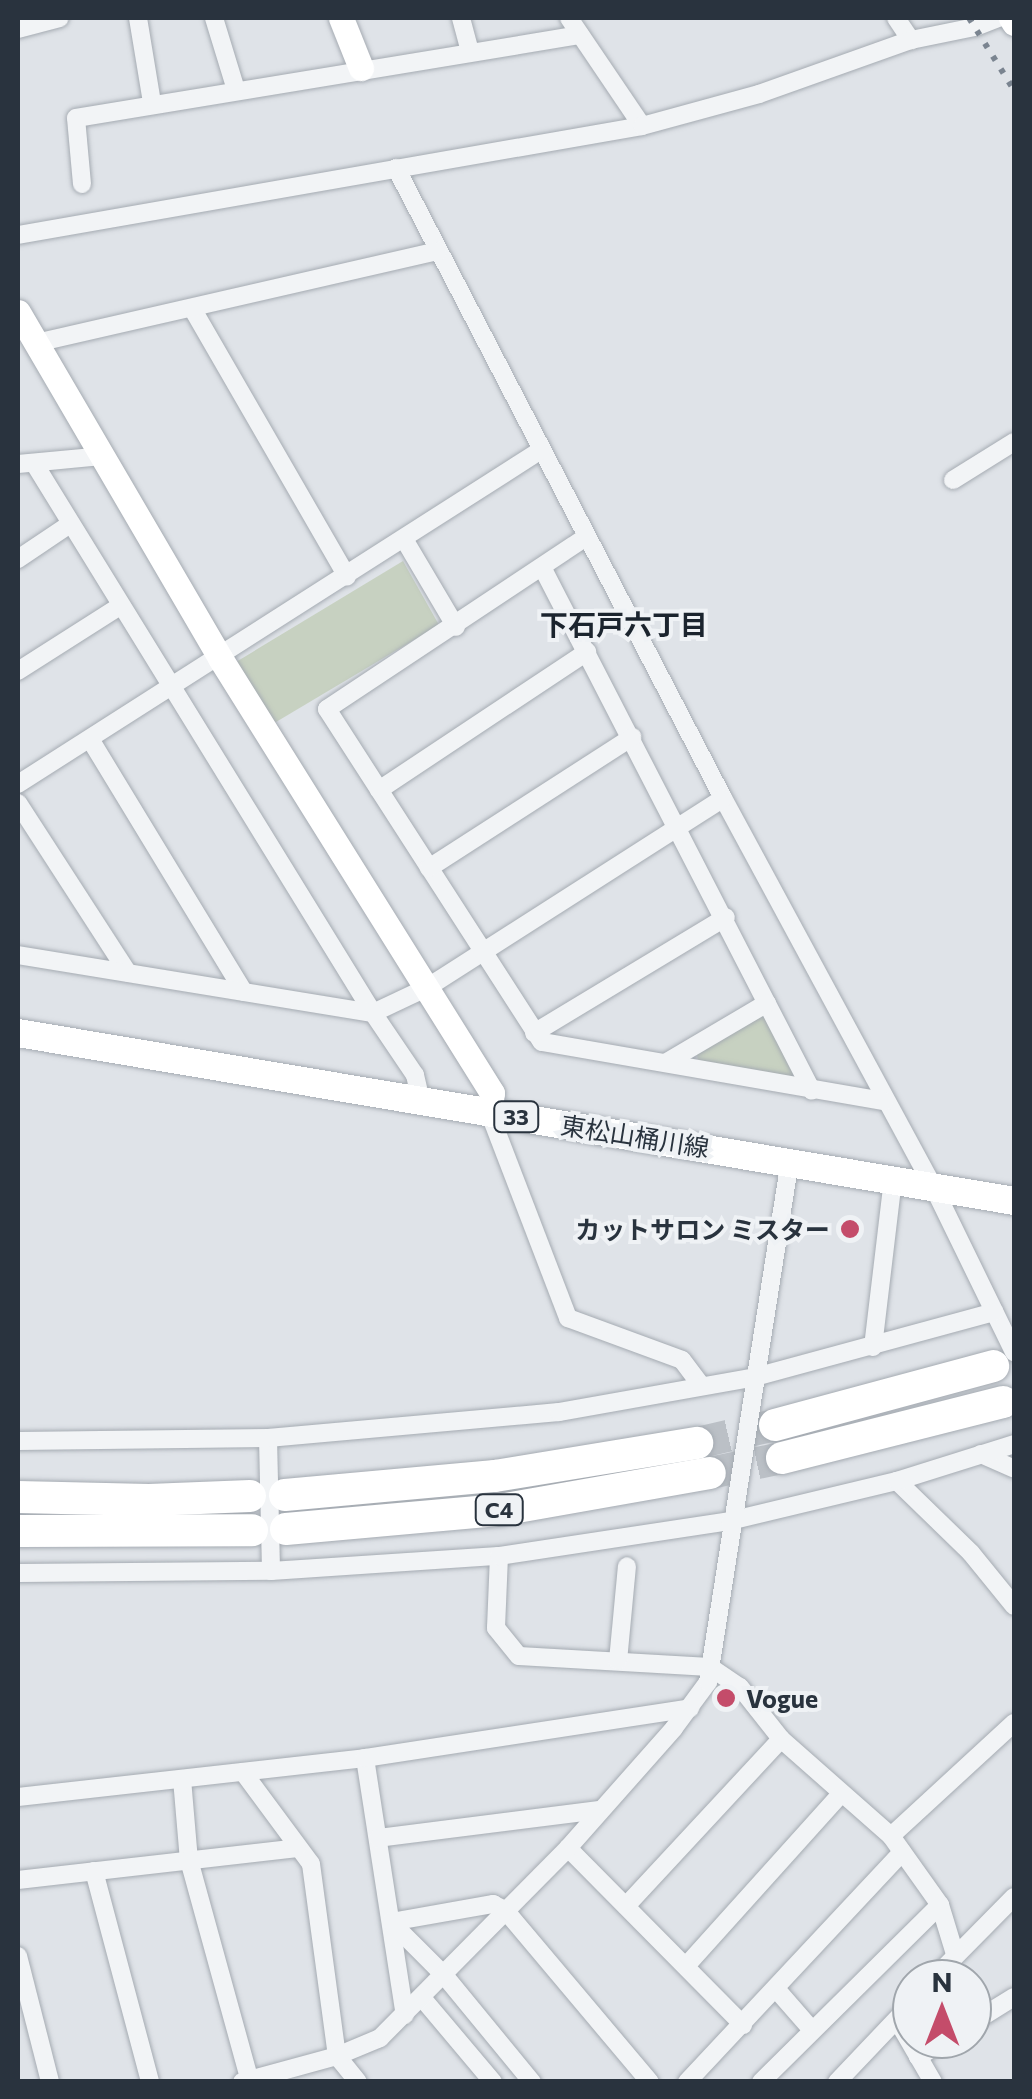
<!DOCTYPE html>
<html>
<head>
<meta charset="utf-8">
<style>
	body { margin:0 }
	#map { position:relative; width:1032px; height:2099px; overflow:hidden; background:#dfe3e8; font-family:Commissioner,"Noto Sans JP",sans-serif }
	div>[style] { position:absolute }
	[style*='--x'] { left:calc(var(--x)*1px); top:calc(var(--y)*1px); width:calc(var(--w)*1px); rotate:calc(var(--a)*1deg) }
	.green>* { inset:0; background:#c7d1c1 }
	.highway-tunnel>* { height:32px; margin-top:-16px; transform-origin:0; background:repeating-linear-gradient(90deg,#bbc0c6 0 32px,transparent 0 48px) }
	.roads { filter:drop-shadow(0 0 2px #a5abb2) drop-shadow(0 0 2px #a5abb2) }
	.street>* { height:18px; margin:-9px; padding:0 9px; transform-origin:9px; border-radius:9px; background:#f2f4f6 }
	.secondary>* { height:25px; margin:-12.5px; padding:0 12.5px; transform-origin:12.5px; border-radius:12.5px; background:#fff }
	.primary>* { height:28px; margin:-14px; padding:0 14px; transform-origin:14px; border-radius:14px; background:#fff }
	.highway>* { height:32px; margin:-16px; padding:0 16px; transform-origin:16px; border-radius:16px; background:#fff }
	.rail>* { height:6px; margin-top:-3px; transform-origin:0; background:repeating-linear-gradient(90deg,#7a8490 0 5px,transparent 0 15px) }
	.dots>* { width:28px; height:28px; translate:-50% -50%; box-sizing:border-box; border:5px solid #eff2f5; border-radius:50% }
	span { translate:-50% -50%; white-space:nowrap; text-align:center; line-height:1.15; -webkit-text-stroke:8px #eff2f5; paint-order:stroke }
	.shield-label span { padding:2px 8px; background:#eff2f5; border:2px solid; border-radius:8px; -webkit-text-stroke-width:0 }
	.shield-label { font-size:22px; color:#29333e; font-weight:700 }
	.street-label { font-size:25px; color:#29333e }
	.poi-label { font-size:25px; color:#29333e; font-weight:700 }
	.right { translate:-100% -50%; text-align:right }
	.left { translate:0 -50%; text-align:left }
	.neighbourhood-label { font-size:28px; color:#1b242e; font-weight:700 }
	.frame { position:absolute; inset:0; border:20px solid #29333e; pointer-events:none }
	.north { position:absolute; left:892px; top:1959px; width:100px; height:100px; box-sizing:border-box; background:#eff2f5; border:2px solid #a0a6ac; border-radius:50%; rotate:0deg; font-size:28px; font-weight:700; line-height:40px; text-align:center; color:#29333e }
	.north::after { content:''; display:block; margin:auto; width:35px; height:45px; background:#c44c6a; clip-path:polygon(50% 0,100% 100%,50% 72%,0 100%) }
</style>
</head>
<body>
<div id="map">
	<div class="green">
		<i style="clip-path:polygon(403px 561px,439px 625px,271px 725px,236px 662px)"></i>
		<i style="clip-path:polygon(759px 1015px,767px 1016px,796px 1071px,791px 1078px,698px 1062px,697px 1054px)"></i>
	</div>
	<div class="highway-tunnel">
		<i style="--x:697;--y:1443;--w:80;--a:-13"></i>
		<i style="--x:710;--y:1473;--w:74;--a:-11.8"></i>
	</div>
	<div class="roads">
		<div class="street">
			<i style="--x:138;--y:18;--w:86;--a:80.6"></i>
			<i style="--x:214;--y:18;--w:75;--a:73"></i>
			<i style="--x:461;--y:18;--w:35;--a:75"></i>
			<i style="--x:569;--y:18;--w:130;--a:55.9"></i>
			<i style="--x:896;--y:18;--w:27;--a:56"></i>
			<i style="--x:18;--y:29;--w:43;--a:-14.7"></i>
			<i style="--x:396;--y:168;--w:710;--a:62.57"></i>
			<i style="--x:723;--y:798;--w:441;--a:61.6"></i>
			<i style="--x:933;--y:1186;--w:185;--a:64"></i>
			<i style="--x:82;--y:184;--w:66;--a:-95.2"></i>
			<i style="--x:76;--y:118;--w:511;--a:-9.35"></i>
			<i style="--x:18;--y:235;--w:633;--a:-9.91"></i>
			<i style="--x:642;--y:126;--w:121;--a:-15.3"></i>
			<i style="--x:759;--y:94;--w:161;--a:-19.6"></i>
			<i style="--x:911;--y:40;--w:65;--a:-11.5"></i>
			<i style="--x:975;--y:27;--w:26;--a:-21"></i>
			<i style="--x:192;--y:308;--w:310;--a:60"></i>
			<i style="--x:36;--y:343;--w:412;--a:-12.9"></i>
			<i style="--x:34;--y:463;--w:646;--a:58.35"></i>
			<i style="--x:373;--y:1013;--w:61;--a:-25.3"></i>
			<i style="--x:428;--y:987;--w:350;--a:-32.6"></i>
			<i style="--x:18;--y:464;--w:84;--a:-5.4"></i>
			<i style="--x:953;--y:480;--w:72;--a:-31.9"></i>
			<i style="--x:586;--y:537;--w:311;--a:146.4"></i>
			<i style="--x:327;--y:709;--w:396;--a:57.2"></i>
			<i style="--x:542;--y:1042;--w:348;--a:9.8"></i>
			<i style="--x:404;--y:539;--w:102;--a:59.4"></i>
			<i style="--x:18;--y:559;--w:63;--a:-33.9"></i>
			<i style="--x:542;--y:567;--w:589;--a:62.74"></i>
			<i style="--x:18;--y:671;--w:121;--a:-32.5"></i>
			<i style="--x:90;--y:739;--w:296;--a:58.7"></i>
			<i style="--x:18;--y:784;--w:621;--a:-32.56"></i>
			<i style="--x:379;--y:790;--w:250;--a:-33.6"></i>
			<i style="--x:18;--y:803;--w:202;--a:57.1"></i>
			<i style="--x:429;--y:868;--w:242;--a:-32.8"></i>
			<i style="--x:18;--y:955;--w:360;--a:9.3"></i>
			<i style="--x:373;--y:1013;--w:75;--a:55.9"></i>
			<i style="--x:415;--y:1075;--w:27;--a:77"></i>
			<i style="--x:534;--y:1033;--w:224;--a:-31.1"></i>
			<i style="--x:667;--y:1062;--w:116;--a:-30.5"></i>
			<i style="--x:489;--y:1112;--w:221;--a:69"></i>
			<i style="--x:568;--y:1318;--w:121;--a:20.2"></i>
			<i style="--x:682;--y:1360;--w:30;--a:53"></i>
			<i style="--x:873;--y:1347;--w:169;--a:-83.2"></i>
			<i style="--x:268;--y:1438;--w:133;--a:88.7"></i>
			<i style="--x:18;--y:1441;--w:250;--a:-0.7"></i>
			<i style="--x:268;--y:1438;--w:292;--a:-5.1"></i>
			<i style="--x:559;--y:1412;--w:199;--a:-10.1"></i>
			<i style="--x:755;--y:1377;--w:248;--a:-15.2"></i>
			<i style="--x:981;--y:1454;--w:36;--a:24"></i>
			<i style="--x:897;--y:1481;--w:103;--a:44.2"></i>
			<i style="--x:971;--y:1553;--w:68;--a:50.9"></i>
			<i style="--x:499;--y:1556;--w:72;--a:92.4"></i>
			<i style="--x:496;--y:1628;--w:36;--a:51"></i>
			<i style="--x:519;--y:1656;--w:191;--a:3.3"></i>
			<i style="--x:710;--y:1667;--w:36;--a:34"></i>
			<i style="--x:740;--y:1687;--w:66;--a:51.7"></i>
			<i style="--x:781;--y:1739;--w:147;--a:41.4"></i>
			<i style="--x:891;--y:1836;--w:85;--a:54.6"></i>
			<i style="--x:940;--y:1905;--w:51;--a:73"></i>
			<i style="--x:18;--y:1573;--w:253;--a:-0.5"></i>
			<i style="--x:271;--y:1571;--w:228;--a:-3.8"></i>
			<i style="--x:499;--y:1556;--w:234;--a:-8.6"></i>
			<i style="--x:730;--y:1521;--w:172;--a:-13.5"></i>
			<i style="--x:897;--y:1481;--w:123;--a:-17.5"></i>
			<i style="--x:618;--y:1661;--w:95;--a:-84.6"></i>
			<i style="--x:365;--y:1758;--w:260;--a:81.2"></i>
			<i style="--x:243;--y:1772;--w:114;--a:53.5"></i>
			<i style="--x:311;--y:1864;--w:194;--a:82.3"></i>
			<i style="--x:337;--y:2056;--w:33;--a:51"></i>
			<i style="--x:182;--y:1779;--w:81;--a:85.1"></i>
			<i style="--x:189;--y:1860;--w:230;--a:74.6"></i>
			<i style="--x:18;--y:1797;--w:349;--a:-6.4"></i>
			<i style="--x:365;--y:1758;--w:329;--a:-8.7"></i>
			<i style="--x:891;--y:1836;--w:167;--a:-42.6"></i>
			<i style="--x:378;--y:1838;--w:224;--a:-7.2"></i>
			<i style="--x:568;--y:1848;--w:249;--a:45.3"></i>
			<i style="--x:94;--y:1871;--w:218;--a:75.1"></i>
			<i style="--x:18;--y:1880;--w:281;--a:-6.5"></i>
			<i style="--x:626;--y:1906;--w:228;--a:-47.1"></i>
			<i style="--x:391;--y:1922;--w:104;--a:-10"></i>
			<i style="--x:493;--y:1904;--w:13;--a:27"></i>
			<i style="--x:505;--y:1910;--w:225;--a:49.9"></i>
			<i style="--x:391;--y:1922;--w:75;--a:45"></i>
			<i style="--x:444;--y:1975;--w:139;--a:50.6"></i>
			<i style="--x:18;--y:1956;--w:130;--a:75.7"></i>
			<i style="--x:686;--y:1966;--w:230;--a:-48"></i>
			<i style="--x:933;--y:1979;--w:115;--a:-45.4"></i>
			<i style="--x:777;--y:1990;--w:52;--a:48.9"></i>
			<i style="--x:423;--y:1999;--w:109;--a:49.9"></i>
			<i style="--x:897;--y:2020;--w:72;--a:59.9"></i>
			<i style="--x:972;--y:2023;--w:49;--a:-31.8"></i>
			<i style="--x:918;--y:2057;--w:34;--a:-32"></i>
			<i style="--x:242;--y:2082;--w:98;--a:-15.3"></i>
			<i style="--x:337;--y:2056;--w:47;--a:-22.7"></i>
			<i style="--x:380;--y:2038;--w:267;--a:-45.3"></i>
			<i style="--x:568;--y:1848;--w:160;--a:-48.5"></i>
			<i style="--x:674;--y:1728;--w:57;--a:-53.5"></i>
			<i style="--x:708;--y:1682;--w:528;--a:-81.07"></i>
			<i style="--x:687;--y:2082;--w:315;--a:-46.9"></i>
			<i style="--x:761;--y:2082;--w:252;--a:-44.7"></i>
			<i style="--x:837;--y:2082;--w:109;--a:-46.5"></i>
		</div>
		<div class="secondary">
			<i style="--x:341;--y:18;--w:54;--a:68.2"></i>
			<i style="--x:1011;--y:18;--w:6;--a:59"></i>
			<i style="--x:18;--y:312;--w:401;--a:59.7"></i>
			<i style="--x:220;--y:658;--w:513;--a:57.98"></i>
			<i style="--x:492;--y:1093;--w:19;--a:99"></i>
		</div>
		<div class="primary">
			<i style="--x:18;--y:1033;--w:1010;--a:9.57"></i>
		</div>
		<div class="highway">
			<i style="--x:775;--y:1425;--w:226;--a:-15.1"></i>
			<i style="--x:782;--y:1458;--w:228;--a:-14.2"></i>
			<i style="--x:285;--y:1495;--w:211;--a:-5.2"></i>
			<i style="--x:495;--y:1476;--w:205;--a:-9.3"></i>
			<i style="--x:18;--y:1497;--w:131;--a:1.3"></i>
			<i style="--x:149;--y:1500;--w:101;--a:-2.3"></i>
			<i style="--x:286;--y:1529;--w:215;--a:-5.1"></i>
			<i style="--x:500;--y:1510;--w:213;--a:-10"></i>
			<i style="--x:18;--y:1531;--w:234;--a:-0.2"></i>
		</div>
	</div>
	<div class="rail">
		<i style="--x:969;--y:18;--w:85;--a:58"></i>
	</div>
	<div class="dots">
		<i style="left:850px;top:1229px;background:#c44c6a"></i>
		<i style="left:726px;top:1698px;background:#c44c6a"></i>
	</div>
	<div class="shield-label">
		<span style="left:516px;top:1117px">33</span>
		<span style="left:499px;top:1510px">C4</span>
	</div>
	<div class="street-label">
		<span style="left:635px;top:1136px;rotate:9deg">東松山桶川線</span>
	</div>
	<div class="poi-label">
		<span class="right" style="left:830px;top:1229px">カットサロン ミスター</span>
		<span class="left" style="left:746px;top:1698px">Vogue</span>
	</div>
	<div class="neighbourhood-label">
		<span style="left:624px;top:624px">下石戸六丁目</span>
	</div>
	<div class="frame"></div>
	<div class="north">N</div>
</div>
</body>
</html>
